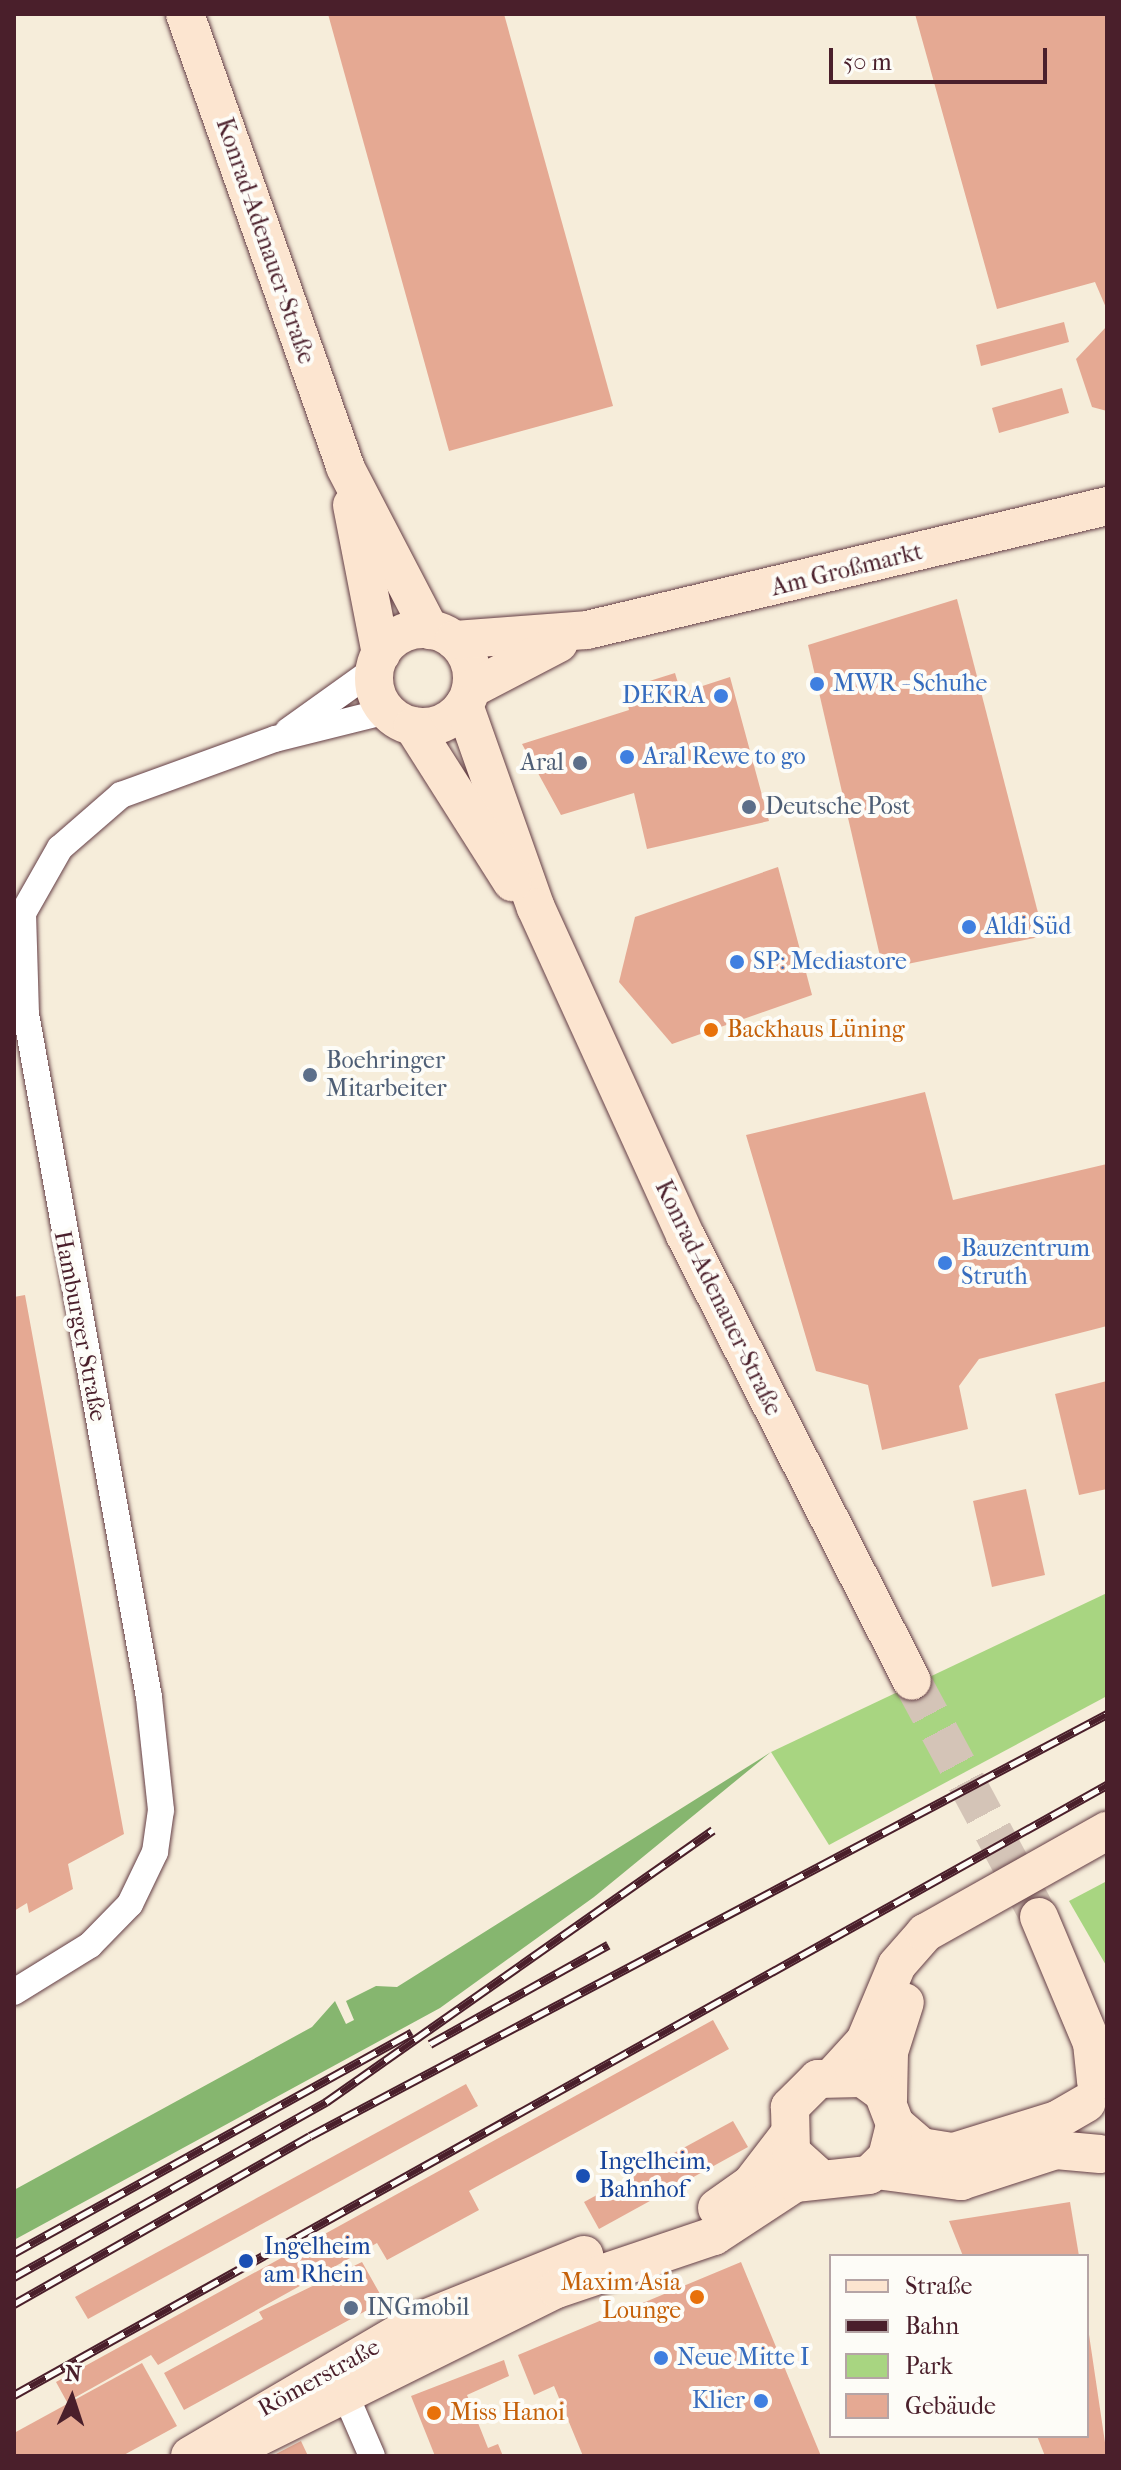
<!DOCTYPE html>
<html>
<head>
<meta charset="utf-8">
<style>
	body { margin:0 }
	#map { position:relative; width:1121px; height:2470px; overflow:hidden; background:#f6edda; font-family:"IM FELL French Canon",serif }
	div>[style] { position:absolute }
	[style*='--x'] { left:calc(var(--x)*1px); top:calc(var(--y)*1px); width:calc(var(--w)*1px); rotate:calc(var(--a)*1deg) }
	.green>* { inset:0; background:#a8d581 }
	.forest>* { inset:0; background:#86b66f }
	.building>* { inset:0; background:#e5a993 }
	.secondary-tunnel>* { height:38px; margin-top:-19px; transform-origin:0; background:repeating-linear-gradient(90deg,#d4c4b7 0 38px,transparent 0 57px) }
	.roads { filter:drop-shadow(0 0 2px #643e45) drop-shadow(0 0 2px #643e45) }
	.street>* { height:26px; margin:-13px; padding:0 13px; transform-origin:13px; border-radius:13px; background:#fff }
	.secondary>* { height:38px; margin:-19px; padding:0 19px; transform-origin:19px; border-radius:19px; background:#fce5d0 }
	.secondary>.ring { margin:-19px; padding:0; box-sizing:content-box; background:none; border:38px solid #fce5d0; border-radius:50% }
	.rail>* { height:9px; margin-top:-4.5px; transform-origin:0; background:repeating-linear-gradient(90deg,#fdfcf7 0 18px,#4a1f2b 0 36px); box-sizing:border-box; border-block:2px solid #4a1f2b }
	.dots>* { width:22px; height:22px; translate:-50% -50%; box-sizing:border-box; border:4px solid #fdfcf7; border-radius:50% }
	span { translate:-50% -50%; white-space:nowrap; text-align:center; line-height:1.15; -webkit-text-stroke:8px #fdfcf7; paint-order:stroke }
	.street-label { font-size:24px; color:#4a1f2b }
	.shop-label { font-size:24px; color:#366cbe }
	.left { translate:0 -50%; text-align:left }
	.right { translate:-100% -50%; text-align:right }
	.service-label { font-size:24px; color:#4e5e75 }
	.food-label { font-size:24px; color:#c56008 }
	.transit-label { font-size:24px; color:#164399 }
	.frame { position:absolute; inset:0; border:16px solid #4a1f2b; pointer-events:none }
	.legend { position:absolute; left:829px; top:2254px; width:260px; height:184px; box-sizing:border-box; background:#fdfcf7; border:2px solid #b5a4a5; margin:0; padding:10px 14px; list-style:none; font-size:24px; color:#4a1f2b }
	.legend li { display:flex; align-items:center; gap:16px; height:40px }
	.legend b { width:40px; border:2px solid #b5a4a5 }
	.north { position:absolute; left:32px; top:2358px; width:80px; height:80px; -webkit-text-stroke:6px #fdfcf7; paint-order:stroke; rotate:3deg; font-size:22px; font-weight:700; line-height:32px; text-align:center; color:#4a1f2b }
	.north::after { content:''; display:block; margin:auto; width:28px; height:36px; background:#4a1f2b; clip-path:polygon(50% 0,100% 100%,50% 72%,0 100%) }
	.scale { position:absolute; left:829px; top:48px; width:218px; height:36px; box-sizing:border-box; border:4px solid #4a1f2b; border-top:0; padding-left:10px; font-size:24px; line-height:28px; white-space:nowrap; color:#4a1f2b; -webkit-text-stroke:6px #fdfcf7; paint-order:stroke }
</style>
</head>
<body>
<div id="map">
	<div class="green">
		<i style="clip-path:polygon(1107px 1593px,1107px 1696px,829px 1845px,771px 1752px)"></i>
		<i style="clip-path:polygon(1107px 1881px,1107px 1967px,1069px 1901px)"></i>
	</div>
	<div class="forest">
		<i style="clip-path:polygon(771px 1752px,594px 1897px,440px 2008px,14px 2240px,14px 2190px,312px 2027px,335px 2001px,346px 2024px,354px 2020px,346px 2001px,376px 1986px,397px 1987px)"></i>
	</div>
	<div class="building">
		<i style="clip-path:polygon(328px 14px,504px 14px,613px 406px,449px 451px)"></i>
		<i style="clip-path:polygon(915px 14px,1107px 14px,1107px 310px,1095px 282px,997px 309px)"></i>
		<i style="clip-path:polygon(1064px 322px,1069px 342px,981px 366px,976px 345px)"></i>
		<i style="clip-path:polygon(1107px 326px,1107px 411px,1092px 407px,1076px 359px)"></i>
		<i style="clip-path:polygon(1062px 388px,1069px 413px,999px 433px,992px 408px)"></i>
		<i style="clip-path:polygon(957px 599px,1044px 936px,883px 969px,808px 645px)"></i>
		<i style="clip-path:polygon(675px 673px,681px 693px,730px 677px,769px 821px,647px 849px,634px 793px,561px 815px,522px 744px,629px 710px,624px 689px)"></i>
		<i style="clip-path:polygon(778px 867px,812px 995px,672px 1044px,619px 982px,635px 917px)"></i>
		<i style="clip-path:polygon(925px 1092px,953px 1200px,1107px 1164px,1107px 1326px,979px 1359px,959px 1386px,968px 1429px,882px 1450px,868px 1385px,816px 1371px,746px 1135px)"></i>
		<i style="clip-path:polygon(25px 1295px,124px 1834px,68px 1864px,73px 1889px,29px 1913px,27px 1903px,14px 1911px,14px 1297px)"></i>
		<i style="clip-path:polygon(1107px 1381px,1107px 1489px,1079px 1495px,1055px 1394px)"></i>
		<i style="clip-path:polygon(1026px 1489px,1045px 1575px,992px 1587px,973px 1501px)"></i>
		<i style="clip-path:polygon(713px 2020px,729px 2049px,469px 2191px,479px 2210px,387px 2260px,377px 2243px,158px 2365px,151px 2355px,67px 2402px,56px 2382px)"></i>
		<i style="clip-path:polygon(466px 2084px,478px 2106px,88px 2319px,75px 2297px)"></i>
		<i style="clip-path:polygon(733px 2121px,748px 2147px,599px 2229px,584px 2202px)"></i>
		<i style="clip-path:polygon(1070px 2202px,1079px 2256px,963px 2256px,949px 2221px)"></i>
		<i style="clip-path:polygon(362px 2262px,384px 2301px,184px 2410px,164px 2373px,263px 2319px,259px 2312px)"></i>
		<i style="clip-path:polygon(741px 2262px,821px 2456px,583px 2456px,554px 2386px,534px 2395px,518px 2355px)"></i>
		<i style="clip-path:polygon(1087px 2321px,1107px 2456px,1045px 2456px,1037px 2436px,1087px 2436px)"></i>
		<i style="clip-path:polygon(504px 2360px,509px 2376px,467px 2395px,488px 2448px,498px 2444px,503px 2456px,435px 2456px,411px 2396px)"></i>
		<i style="clip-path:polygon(142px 2363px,177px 2426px,122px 2456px,14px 2456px,14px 2433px)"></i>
		<i style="clip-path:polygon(301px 2441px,308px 2456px,272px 2456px)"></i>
	</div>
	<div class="secondary-tunnel">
		<i style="--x:912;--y:1681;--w:268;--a:61.7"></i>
	</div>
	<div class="roads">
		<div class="street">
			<i style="--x:288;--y:731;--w:108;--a:-35.6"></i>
			<i style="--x:14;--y:1992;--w:89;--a:-31.7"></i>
			<i style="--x:90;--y:1945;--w:57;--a:-45.7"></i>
			<i style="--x:130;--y:1904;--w:58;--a:-64.3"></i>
			<i style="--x:155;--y:1852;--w:42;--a:-81.9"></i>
			<i style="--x:161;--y:1810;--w:114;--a:-96.1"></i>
			<i style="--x:149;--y:1697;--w:694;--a:-100.21"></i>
			<i style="--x:26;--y:1014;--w:101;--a:-91.7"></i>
			<i style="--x:23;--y:913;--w:75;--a:-60.4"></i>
			<i style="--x:60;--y:848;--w:81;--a:-41"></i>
			<i style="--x:121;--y:795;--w:164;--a:-20"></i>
			<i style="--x:275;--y:739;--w:115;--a:-14"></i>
			<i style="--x:346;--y:2396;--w:65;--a:66.6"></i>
		</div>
		<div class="secondary">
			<i style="--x:185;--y:14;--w:480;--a:70.5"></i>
			<i style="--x:345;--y:467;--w:184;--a:62.5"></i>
			<i style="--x:352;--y:505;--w:152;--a:79"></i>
			<i class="ring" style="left:374px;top:629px;width:60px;height:60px"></i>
			<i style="--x:454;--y:640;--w:133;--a:-4.3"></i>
			<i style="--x:587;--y:630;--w:535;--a:-13.41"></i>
			<i style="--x:471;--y:689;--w:99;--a:-27.6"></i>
			<i style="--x:464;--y:705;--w:215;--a:70.5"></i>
			<i style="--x:536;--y:908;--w:359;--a:65.5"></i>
			<i style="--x:685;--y:1235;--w:500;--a:63.03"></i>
			<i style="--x:413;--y:726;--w:185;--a:57.6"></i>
			<i style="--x:1039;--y:1917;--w:137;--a:67.2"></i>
			<i style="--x:1092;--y:2043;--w:39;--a:84"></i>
			<i style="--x:835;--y:2074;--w:45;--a:-47.7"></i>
			<i style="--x:865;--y:2041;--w:82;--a:-67.2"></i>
			<i style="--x:897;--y:1965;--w:43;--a:-48.8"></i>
			<i style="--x:925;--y:1933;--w:209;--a:-29.3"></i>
			<i style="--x:888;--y:2100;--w:48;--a:-88.8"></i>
			<i style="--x:889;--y:2052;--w:52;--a:-72.3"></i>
			<i style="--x:895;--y:2124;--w:35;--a:41"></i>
			<i style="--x:921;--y:2147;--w:33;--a:9"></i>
			<i style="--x:954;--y:2152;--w:108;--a:-17.3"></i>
			<i style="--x:1057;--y:2120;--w:34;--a:-30"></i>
			<i style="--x:876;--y:2170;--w:86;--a:7.4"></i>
			<i style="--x:961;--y:2181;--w:100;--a:-18.1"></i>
			<i style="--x:1056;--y:2150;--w:44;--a:5.2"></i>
			<i style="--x:717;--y:2208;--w:42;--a:-35.2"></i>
			<i style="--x:751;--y:2184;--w:59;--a:-52.5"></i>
			<i style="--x:190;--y:2456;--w:267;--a:-30.4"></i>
			<i style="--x:420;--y:2321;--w:177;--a:-21.9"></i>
			<i style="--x:220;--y:2456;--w:376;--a:-26.4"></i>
			<i style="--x:557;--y:2289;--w:166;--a:-18.7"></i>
			<i style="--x:714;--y:2236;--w:97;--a:-33.2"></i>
			<i style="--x:795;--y:2183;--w:74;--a:-6.2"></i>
			<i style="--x:869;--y:2175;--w:25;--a:-45"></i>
			<i style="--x:887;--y:2157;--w:34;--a:-76"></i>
			<i style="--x:895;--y:2124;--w:33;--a:-111"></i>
			<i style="--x:883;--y:2093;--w:26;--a:-144"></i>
			<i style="--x:862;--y:2078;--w:44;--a:178.7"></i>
			<i style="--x:818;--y:2079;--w:40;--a:135"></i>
			<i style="--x:790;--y:2107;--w:45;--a:88.7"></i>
			<i style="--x:791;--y:2152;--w:40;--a:42"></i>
		</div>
	</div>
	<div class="rail">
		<i style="--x:430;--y:2044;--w:204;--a:-29.1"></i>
		<i style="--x:14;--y:2253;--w:455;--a:-29"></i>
		<i style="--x:14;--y:2277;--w:358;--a:-29.3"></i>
		<i style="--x:326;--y:2102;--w:473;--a:-35.1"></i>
		<i style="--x:14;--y:2304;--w:340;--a:-29.6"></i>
		<i style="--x:310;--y:2136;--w:902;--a:-27.9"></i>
		<i style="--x:14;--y:2395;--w:1252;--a:-29.17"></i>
	</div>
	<div class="dots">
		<i style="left:817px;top:684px;background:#3f7fe0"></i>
		<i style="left:721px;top:696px;background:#3f7fe0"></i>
		<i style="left:627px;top:757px;background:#3f7fe0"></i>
		<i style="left:580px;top:763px;background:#5c6f8a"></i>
		<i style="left:749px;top:807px;background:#5c6f8a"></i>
		<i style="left:969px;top:927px;background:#3f7fe0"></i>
		<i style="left:737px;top:962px;background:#3f7fe0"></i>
		<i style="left:711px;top:1030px;background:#e8710a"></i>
		<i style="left:310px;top:1075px;background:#5c6f8a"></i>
		<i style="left:945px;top:1263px;background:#3f7fe0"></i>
		<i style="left:583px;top:2176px;background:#1a4fb4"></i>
		<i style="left:246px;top:2261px;background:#1a4fb4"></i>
		<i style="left:697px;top:2297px;background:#e8710a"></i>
		<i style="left:351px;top:2308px;background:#5c6f8a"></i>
		<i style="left:661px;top:2358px;background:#3f7fe0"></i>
		<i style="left:761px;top:2401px;background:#3f7fe0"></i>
		<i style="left:434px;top:2413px;background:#e8710a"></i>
	</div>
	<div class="street-label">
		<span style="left:265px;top:241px;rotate:71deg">Konrad-Adenauer-Straße</span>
		<span style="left:847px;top:570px;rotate:-14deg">Am Großmarkt</span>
		<span style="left:718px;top:1298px;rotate:64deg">Konrad-Adenauer-Straße</span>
		<span style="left:80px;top:1326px;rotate:79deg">Hamburger Straße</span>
		<span style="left:319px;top:2378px;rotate:-29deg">Römerstraße</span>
	</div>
	<div class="shop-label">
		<span class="left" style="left:833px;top:684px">MWR - Schuhe</span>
		<span class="right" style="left:705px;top:696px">DEKRA</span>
		<span class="left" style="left:643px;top:757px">Aral Rewe to go</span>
		<span class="left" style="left:985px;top:927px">Aldi Süd</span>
		<span class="left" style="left:753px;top:962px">SP: Mediastore</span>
		<span class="left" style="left:961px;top:1263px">Bauzentrum<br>Struth</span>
		<span class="left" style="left:677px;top:2358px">Neue Mitte I</span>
		<span class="right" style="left:745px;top:2401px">Klier</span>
	</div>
	<div class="service-label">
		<span class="right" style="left:564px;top:763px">Aral</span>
		<span class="left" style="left:765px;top:807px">Deutsche Post</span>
		<span class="left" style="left:326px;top:1075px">Boehringer<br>Mitarbeiter</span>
		<span class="left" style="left:367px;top:2308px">INGmobil</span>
	</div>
	<div class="food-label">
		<span class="left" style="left:727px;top:1030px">Backhaus Lüning</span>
		<span class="right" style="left:681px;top:2297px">Maxim Asia<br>Lounge</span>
		<span class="left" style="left:450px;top:2413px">Miss Hanoi</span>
	</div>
	<div class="transit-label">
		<span class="left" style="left:599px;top:2176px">Ingelheim,<br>Bahnhof</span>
		<span class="left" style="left:264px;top:2261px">Ingelheim<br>am Rhein</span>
	</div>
	<div class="frame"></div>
	<ul class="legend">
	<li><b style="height:10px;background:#fce5d0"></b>Straße</li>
	<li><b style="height:10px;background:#4a1f2b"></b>Bahn</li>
	<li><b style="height:22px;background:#a8d581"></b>Park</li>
	<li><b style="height:22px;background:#e5a993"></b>Gebäude</li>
	</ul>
	<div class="north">N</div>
	<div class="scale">50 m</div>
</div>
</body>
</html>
